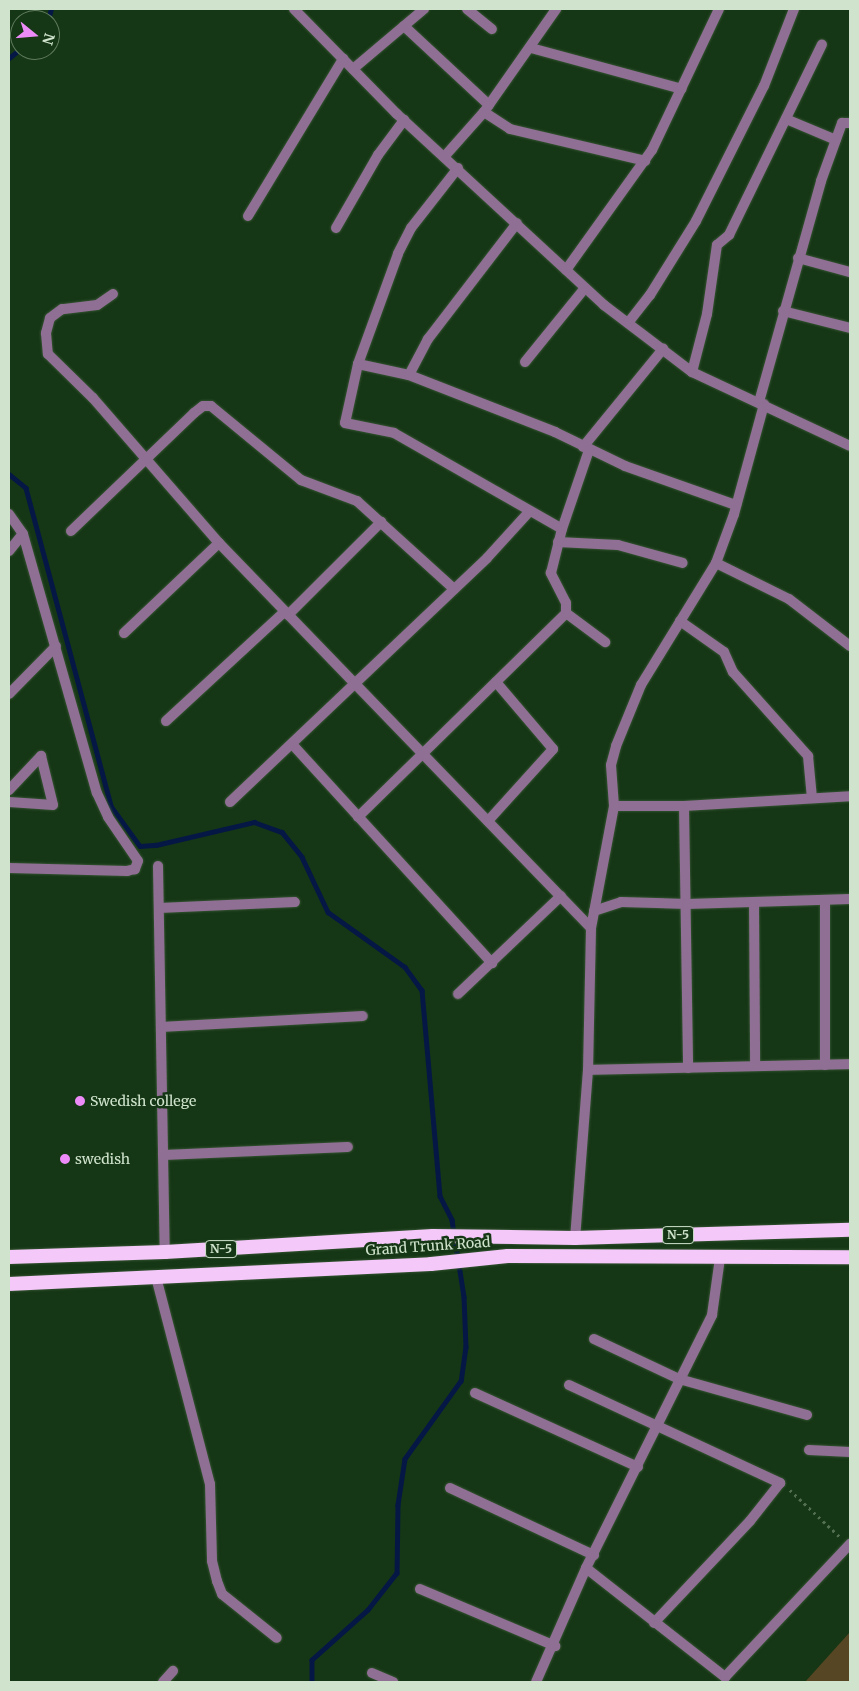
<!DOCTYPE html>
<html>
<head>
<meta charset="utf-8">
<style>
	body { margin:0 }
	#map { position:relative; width:859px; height:1691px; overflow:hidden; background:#163715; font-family:Merriweather,serif }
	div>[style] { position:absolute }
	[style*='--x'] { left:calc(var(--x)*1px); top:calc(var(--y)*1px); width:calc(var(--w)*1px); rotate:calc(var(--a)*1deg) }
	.green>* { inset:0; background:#574623 }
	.stream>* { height:4.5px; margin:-2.25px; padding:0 2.25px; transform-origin:2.25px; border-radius:2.25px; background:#051845 }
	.path>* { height:2.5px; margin-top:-1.25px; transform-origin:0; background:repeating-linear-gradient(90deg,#536f51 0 2.5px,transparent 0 6.5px) }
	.roads { filter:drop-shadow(0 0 1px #345332) drop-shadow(0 0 1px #345332) }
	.minor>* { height:10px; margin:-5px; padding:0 5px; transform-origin:5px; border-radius:5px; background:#906f94 }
	.trunk>* { height:14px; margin:-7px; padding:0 7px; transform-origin:7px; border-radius:7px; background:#f4c8f8 }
	.dots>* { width:14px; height:14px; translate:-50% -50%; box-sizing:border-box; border:2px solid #163715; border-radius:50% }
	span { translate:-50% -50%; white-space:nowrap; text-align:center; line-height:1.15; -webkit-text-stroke:5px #163715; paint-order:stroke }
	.shield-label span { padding:1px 4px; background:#163715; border:1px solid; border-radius:4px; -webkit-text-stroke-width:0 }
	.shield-label { font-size:12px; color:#cfe3cd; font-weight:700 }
	.poi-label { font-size:14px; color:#cfe3cd }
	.left { translate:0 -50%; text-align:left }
	.street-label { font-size:14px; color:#cfe3cd }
	.frame { position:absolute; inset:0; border:10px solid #cfe3cd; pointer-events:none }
	.north { position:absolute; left:10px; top:10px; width:50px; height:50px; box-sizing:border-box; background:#163715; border:1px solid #607c5f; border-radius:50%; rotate:107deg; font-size:14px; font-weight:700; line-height:20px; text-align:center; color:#cfe3cd }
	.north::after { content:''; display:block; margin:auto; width:18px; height:22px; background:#ed8cf9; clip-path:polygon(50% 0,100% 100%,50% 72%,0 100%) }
</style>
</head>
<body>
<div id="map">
	<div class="green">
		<i style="clip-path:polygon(850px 1632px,850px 1682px,805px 1682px)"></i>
	</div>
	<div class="stream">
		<i style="--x:48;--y:20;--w:11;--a:-75"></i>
		<i style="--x:9;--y:58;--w:14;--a:-39"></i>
		<i style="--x:9;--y:474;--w:22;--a:39"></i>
		<i style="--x:26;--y:488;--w:329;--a:75"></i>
		<i style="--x:111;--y:806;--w:49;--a:54.1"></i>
		<i style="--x:140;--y:846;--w:16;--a:-4"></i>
		<i style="--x:156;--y:845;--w:101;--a:-13.2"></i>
		<i style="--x:254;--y:822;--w:30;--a:20"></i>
		<i style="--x:282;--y:832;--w:32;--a:51"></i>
		<i style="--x:302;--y:857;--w:61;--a:64.7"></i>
		<i style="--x:328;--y:912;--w:95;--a:35.5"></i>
		<i style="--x:405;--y:967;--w:29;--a:54"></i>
		<i style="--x:422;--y:990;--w:207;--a:85"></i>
		<i style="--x:440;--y:1196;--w:27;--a:63"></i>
		<i style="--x:452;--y:1220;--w:78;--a:81.1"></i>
		<i style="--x:464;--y:1297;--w:50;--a:87.7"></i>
		<i style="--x:466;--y:1347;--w:34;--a:98"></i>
		<i style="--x:461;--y:1381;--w:96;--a:125.7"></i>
		<i style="--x:405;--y:1459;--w:47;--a:98.7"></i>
		<i style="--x:398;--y:1505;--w:68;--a:90.8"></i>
		<i style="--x:397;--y:1573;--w:47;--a:128.1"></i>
		<i style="--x:368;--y:1610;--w:75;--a:138.2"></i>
		<i style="--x:312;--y:1660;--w:22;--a:90"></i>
	</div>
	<div class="path">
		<i style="--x:790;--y:1490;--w:69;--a:43.2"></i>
	</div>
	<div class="roads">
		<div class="minor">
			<i style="--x:294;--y:9;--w:147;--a:45.6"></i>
			<i style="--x:397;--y:114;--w:282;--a:42.7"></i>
			<i style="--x:604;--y:305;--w:111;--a:37.3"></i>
			<i style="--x:692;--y:372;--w:174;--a:25.1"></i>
			<i style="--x:467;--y:9;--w:32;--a:39"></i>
			<i style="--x:404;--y:26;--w:116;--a:42.9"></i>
			<i style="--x:531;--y:48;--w:156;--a:15.2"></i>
			<i style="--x:353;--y:69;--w:93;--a:-40.2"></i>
			<i style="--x:484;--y:112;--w:31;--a:33"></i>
			<i style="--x:510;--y:129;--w:139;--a:13.3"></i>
			<i style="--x:786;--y:119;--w:54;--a:22.8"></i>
			<i style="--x:444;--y:157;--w:60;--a:-48.4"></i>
			<i style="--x:484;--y:112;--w:126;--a:-55"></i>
			<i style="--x:458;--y:168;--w:76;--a:128.1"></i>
			<i style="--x:411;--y:228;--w:29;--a:117"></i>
			<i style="--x:398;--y:254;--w:117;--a:110"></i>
			<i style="--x:358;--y:364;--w:60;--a:102.4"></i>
			<i style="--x:345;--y:423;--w:50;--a:11.5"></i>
			<i style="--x:394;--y:433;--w:193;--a:29.7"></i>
			<i style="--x:248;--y:216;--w:184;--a:-58.8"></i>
			<i style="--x:336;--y:228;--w:84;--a:-60.1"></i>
			<i style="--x:378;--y:155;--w:44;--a:-53.4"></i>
			<i style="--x:798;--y:258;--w:54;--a:15.1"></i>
			<i style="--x:566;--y:270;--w:148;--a:-54.4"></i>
			<i style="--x:652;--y:150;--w:156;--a:-64.6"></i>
			<i style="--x:113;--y:294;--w:19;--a:145"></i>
			<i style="--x:97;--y:305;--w:35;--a:173"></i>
			<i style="--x:62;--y:309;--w:15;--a:143"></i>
			<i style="--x:50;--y:318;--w:16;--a:105"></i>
			<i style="--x:46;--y:333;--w:21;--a:85"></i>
			<i style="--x:48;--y:354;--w:63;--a:44.4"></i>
			<i style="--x:93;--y:398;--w:192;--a:49"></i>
			<i style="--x:219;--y:543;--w:535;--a:45.98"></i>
			<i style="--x:591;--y:928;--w:142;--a:91.2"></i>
			<i style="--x:588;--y:1070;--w:169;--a:94.4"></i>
			<i style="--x:783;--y:311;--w:69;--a:14.2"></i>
			<i style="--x:628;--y:323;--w:36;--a:-52"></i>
			<i style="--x:650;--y:295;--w:87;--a:-58.1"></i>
			<i style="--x:696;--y:221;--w:151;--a:-63.3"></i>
			<i style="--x:764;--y:86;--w:83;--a:-68.7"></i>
			<i style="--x:525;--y:362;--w:95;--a:-51"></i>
			<i style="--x:358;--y:364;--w:52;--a:12.2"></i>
			<i style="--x:409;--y:375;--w:157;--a:21.3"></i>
			<i style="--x:555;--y:432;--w:78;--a:25.9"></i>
			<i style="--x:625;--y:466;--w:118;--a:19.4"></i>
			<i style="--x:692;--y:372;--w:60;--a:-75.5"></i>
			<i style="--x:707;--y:314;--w:70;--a:-81.8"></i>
			<i style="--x:717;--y:245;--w:16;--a:-40"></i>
			<i style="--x:729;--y:235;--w:212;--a:-64"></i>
			<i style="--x:409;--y:375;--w:41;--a:-62.2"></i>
			<i style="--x:428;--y:339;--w:146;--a:-52.5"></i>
			<i style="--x:759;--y:402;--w:230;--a:-74.3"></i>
			<i style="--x:821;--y:181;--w:62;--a:-70.1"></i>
			<i style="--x:842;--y:123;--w:8;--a:0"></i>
			<i style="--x:583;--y:447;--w:127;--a:-50.8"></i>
			<i style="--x:9;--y:514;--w:24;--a:55"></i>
			<i style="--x:23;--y:534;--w:269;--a:74.1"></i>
			<i style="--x:97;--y:793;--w:26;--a:65"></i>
			<i style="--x:108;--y:817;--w:53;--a:55.7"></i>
			<i style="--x:138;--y:861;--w:9;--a:111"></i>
			<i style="--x:135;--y:869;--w:8;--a:166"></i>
			<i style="--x:127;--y:871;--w:118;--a:-178.5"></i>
			<i style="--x:71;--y:531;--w:170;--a:-43.8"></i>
			<i style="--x:194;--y:413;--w:11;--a:-38"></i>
			<i style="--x:203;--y:406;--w:8;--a:0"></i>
			<i style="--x:211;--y:406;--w:117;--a:39.4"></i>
			<i style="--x:301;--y:480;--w:60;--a:20.6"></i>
			<i style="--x:357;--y:501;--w:131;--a:42.2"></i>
			<i style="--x:558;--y:542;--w:60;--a:2.9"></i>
			<i style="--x:618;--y:545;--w:67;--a:15.5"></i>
			<i style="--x:9;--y:551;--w:22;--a:-51"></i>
			<i style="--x:716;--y:563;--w:81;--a:26.3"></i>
			<i style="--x:789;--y:599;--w:77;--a:37.6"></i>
			<i style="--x:566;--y:613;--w:49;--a:36.6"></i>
			<i style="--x:288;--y:615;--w:132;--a:-45"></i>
			<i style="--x:680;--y:621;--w:54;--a:35.2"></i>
			<i style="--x:724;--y:652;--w:22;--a:66"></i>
			<i style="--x:733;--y:672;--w:113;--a:48.2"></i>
			<i style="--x:808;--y:756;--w:42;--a:84.6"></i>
			<i style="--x:124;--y:633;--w:131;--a:-43.5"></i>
			<i style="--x:9;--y:694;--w:67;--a:-45.6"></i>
			<i style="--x:166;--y:721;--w:161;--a:-42.7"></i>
			<i style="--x:292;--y:744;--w:297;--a:47.6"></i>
			<i style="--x:9;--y:790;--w:47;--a:-46.7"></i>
			<i style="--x:41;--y:756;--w:50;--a:76.2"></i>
			<i style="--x:53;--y:805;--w:44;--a:-176.1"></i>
			<i style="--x:230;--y:802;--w:354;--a:-43.5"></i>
			<i style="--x:487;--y:558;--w:62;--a:-47.6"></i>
			<i style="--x:614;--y:806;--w:70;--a:0"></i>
			<i style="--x:684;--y:806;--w:166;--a:-3.4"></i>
			<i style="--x:684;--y:806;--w:262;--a:89.1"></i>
			<i style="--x:358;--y:817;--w:291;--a:-44.4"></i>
			<i style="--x:566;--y:613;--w:10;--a:-90"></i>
			<i style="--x:566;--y:603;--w:34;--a:-117"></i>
			<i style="--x:551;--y:573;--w:45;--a:-76"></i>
			<i style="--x:562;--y:529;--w:83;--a:-71.1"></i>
			<i style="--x:488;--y:821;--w:97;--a:-47.9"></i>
			<i style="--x:553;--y:749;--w:88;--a:-130.4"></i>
			<i style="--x:158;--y:866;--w:386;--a:89"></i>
			<i style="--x:754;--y:902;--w:163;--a:89.6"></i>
			<i style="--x:159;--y:908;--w:136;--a:-2.5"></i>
			<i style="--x:594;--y:911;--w:28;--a:-18"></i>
			<i style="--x:621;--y:902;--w:66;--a:1.7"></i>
			<i style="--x:687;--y:904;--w:163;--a:-1.8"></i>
			<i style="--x:591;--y:928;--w:124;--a:-79.3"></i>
			<i style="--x:614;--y:806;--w:41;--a:-94.2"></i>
			<i style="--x:611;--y:765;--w:20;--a:-75"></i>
			<i style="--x:616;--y:746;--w:66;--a:-67.7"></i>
			<i style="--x:641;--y:685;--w:143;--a:-58.4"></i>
			<i style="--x:716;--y:563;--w:52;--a:-69.8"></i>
			<i style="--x:734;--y:514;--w:114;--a:-74.7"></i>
			<i style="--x:458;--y:994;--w:142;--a:-43.6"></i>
			<i style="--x:161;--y:1027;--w:202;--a:-3.1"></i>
			<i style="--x:825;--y:1065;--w:165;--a:-90"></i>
			<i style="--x:588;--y:1070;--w:262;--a:-1.3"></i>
			<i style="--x:163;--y:1155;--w:185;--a:-2.5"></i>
			<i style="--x:156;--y:1277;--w:214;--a:75.4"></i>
			<i style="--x:210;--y:1484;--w:77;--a:88.5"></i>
			<i style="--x:212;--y:1561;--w:21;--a:76"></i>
			<i style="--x:217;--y:1581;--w:14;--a:69"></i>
			<i style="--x:222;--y:1594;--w:70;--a:38.7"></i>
			<i style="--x:594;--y:1339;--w:94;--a:25.2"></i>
			<i style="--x:679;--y:1379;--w:133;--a:15.7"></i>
			<i style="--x:569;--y:1385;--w:233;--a:24.9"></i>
			<i style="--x:780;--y:1483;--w:48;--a:128.3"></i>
			<i style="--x:750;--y:1521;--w:140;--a:133.3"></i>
			<i style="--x:475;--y:1393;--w:179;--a:24.4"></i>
			<i style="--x:809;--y:1450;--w:41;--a:2.8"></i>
			<i style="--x:450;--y:1488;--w:159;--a:25"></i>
			<i style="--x:586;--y:1568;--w:177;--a:38.1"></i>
			<i style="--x:725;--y:1677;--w:183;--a:-46.8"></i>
			<i style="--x:420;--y:1589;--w:147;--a:22.9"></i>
			<i style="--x:372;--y:1673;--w:23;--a:23"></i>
			<i style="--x:163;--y:1682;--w:15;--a:-48"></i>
			<i style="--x:536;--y:1682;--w:124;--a:-66.3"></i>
			<i style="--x:586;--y:1568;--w:283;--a:-63.5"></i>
			<i style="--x:712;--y:1315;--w:58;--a:-82"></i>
		</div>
		<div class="trunk">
			<i style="--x:9;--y:1257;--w:156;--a:-1.8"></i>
			<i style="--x:165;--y:1252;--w:268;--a:-3.4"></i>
			<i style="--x:433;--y:1236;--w:142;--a:0.8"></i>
			<i style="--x:575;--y:1238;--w:275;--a:-1.7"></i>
			<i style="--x:9;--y:1284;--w:422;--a:-2.7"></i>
			<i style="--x:431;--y:1264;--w:77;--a:-5.9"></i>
			<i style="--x:508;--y:1256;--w:342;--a:0.2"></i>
		</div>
	</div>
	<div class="dots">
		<i style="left:80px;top:1101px;background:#ed8cf9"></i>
		<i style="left:65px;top:1159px;background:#ed8cf9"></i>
	</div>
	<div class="shield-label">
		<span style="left:678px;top:1235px">N-5</span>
		<span style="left:221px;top:1249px">N-5</span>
	</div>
	<div class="poi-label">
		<span class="left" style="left:90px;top:1101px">Swedish college</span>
		<span class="left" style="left:75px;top:1159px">swedish</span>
	</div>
	<div class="street-label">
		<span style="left:428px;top:1246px;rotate:-4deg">Grand Trunk Road</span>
	</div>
	<div class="frame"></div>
	<div class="north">N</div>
</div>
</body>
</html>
